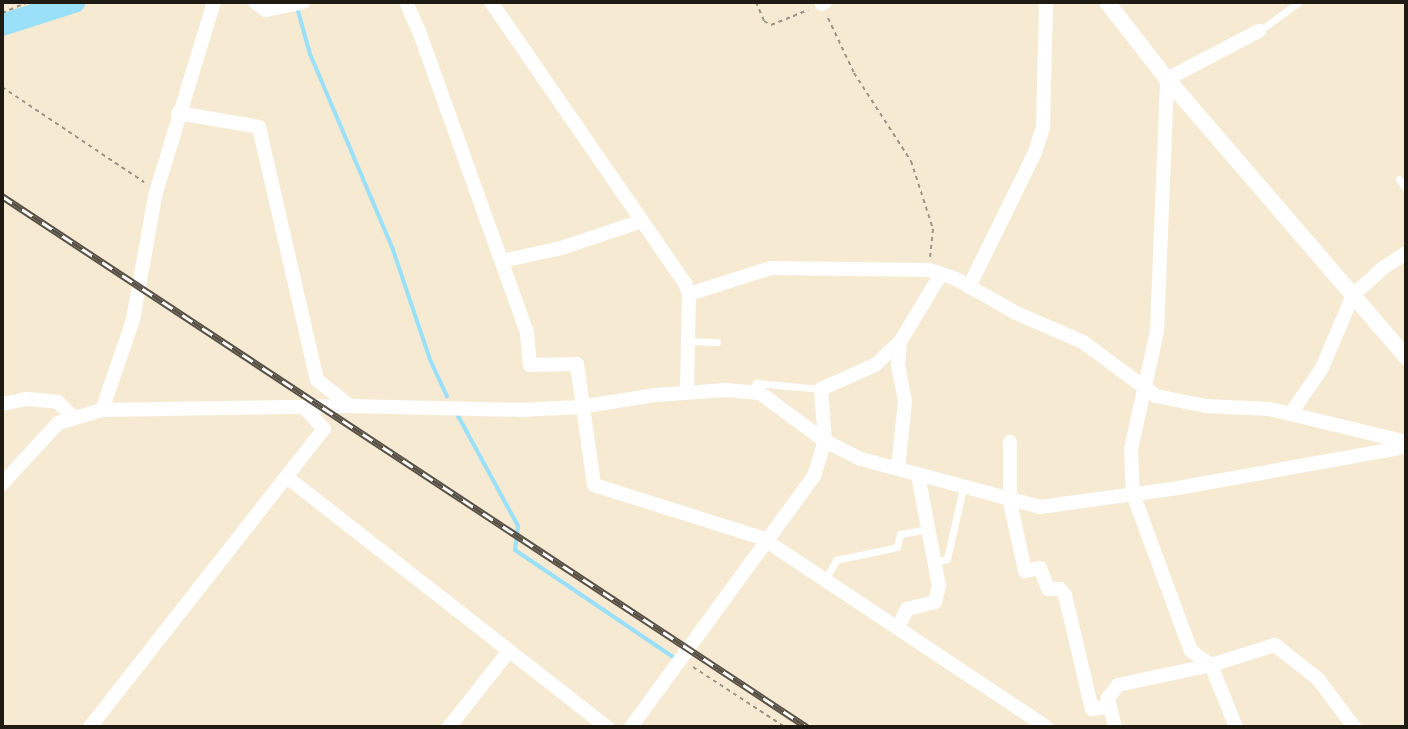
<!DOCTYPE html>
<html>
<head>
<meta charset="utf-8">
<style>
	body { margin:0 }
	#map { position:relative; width:1408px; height:729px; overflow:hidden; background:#f6ead3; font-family:"Roboto Condensed",sans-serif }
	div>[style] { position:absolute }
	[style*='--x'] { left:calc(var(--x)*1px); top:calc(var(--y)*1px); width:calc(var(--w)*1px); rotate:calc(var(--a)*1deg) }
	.stream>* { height:4px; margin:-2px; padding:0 2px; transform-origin:2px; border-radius:2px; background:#9be0f9 }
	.river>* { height:22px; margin:-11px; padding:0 11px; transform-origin:11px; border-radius:11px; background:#9be0f9 }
	.path>* { height:2px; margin-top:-1px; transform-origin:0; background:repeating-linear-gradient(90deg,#9d9584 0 4px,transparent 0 8px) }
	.service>* { height:7px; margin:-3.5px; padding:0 3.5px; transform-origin:3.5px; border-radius:3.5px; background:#fff }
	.minor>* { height:14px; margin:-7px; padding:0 7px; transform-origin:7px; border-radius:7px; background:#fff }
	.tertiary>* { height:16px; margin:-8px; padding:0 8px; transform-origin:8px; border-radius:8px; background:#fff }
	.rail>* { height:7px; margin-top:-3.5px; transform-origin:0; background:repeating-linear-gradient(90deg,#fff 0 12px,#585146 0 24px); box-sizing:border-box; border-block:2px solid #585146 }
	span { translate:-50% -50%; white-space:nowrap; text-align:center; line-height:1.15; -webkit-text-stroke:8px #fff; paint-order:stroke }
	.frame { position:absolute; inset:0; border:4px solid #1f1b13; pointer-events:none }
</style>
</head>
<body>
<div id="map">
	<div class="stream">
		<i style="--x:298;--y:11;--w:45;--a:74.4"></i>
		<i style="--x:310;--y:54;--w:213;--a:67"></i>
		<i style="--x:393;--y:250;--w:118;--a:71.3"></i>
		<i style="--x:431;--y:362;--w:38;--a:65"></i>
		<i style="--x:457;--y:414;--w:128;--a:61.4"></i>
		<i style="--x:518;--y:526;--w:24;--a:97"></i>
		<i style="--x:515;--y:550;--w:194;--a:34.1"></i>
	</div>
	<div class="river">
		<i style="--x:2;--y:25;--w:76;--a:-17.7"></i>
	</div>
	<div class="path">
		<i style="--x:756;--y:2;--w:21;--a:67"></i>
		<i style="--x:764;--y:21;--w:8;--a:30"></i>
		<i style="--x:771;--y:25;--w:40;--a:-22"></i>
		<i style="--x:2;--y:13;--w:28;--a:-23"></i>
		<i style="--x:828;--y:18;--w:61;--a:64.7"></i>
		<i style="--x:854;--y:73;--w:105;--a:57.1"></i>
		<i style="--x:911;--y:161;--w:71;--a:72.1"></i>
		<i style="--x:933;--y:229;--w:28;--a:96"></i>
		<i style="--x:2;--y:87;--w:171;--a:33.8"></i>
		<i style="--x:693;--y:667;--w:110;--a:33.1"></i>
	</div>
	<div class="service">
		<i style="--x:1259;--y:31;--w:49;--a:-35.9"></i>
		<i style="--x:1399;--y:179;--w:12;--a:55"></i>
		<i style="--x:688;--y:341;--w:29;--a:2"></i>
		<i style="--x:751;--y:392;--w:10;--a:-61"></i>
		<i style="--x:756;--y:383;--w:65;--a:5.3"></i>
		<i style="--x:934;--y:562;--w:13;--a:-13"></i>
		<i style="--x:947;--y:559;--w:73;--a:-77.3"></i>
		<i style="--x:825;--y:580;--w:23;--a:-61"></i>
		<i style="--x:836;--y:560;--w:62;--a:-12"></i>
		<i style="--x:897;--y:547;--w:13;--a:-77"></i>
		<i style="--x:900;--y:534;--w:27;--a:-10"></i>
	</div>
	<div class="minor">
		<i style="--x:255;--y:2;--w:14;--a:36"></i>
		<i style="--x:266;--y:10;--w:38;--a:-12"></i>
		<i style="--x:406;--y:2;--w:32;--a:66"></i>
		<i style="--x:419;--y:31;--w:320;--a:70.3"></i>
		<i style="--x:527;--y:332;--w:33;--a:85"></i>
		<i style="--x:530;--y:365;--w:47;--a:-1.2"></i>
		<i style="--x:577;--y:364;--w:122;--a:82"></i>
		<i style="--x:594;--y:485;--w:176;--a:17.5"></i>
		<i style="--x:762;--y:538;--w:341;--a:33.6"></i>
		<i style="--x:491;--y:2;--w:341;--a:55.4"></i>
		<i style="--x:685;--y:283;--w:12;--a:70"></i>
		<i style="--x:689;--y:294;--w:99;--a:91.2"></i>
		<i style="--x:822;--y:4;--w:4;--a:-34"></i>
		<i style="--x:178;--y:113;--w:82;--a:9.8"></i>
		<i style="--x:259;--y:127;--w:260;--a:77.1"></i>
		<i style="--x:317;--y:380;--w:42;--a:38.2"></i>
		<i style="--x:502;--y:261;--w:60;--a:-12.4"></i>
		<i style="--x:561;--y:248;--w:85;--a:-18.4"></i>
		<i style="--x:969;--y:287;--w:150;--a:-63.9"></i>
		<i style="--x:1035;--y:152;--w:26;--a:-72"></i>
		<i style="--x:1043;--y:127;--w:125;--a:-88.6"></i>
		<i style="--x:689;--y:294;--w:86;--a:-17.6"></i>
		<i style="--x:771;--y:268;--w:158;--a:0.7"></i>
		<i style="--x:929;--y:270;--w:28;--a:18"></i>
		<i style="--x:956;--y:279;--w:69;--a:29.5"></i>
		<i style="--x:1016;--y:313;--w:73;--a:23.4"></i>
		<i style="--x:1083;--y:342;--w:91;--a:36.5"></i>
		<i style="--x:1156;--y:396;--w:51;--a:11.3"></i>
		<i style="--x:1206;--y:406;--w:64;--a:2.7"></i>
		<i style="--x:1270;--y:409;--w:140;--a:13.6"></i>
		<i style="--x:2;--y:404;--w:25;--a:-12"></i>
		<i style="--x:26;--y:399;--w:32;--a:5"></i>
		<i style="--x:58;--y:402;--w:20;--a:45"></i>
		<i style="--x:102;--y:410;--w:95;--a:-71"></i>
		<i style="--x:133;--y:320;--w:126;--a:-79.9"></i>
		<i style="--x:155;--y:196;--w:203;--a:-73.1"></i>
		<i style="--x:1291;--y:413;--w:55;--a:-55.4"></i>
		<i style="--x:1322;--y:368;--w:79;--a:-67"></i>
		<i style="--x:1353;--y:295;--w:40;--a:-42"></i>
		<i style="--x:1383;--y:268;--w:27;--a:-33"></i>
		<i style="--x:1010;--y:442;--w:60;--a:90"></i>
		<i style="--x:1010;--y:502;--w:71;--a:77.7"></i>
		<i style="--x:1025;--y:571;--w:15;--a:-11"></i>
		<i style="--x:1040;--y:568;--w:22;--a:69"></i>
		<i style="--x:1048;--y:589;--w:12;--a:0"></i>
		<i style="--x:1060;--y:589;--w:8;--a:50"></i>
		<i style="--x:1065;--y:595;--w:117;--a:76.7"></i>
		<i style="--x:1092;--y:709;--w:18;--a:-9"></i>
		<i style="--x:898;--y:469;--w:68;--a:-84.1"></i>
		<i style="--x:905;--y:401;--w:36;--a:-101"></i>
		<i style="--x:898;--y:366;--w:24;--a:-85"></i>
		<i style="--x:288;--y:478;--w:405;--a:38"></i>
		<i style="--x:2;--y:484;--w:83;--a:-47.4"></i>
		<i style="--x:58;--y:423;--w:46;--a:-16.5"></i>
		<i style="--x:102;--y:410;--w:248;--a:-0.9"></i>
		<i style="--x:350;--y:406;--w:170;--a:1.3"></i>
		<i style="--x:520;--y:410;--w:60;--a:-2.9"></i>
		<i style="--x:580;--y:407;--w:77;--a:-9"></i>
		<i style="--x:656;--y:395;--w:70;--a:-4.1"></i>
		<i style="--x:726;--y:390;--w:34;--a:5"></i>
		<i style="--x:760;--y:393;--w:81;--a:36.4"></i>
		<i style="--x:825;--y:441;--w:40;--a:26.6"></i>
		<i style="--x:861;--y:459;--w:185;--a:15"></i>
		<i style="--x:1040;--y:507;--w:139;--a:-7.8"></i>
		<i style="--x:1178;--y:488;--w:232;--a:-10.2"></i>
		<i style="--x:898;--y:628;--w:21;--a:-65"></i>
		<i style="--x:907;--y:609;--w:29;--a:-14"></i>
		<i style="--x:935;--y:602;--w:16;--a:-76"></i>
		<i style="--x:939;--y:586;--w:113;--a:-100.7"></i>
		<i style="--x:90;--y:727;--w:379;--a:-51.9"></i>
		<i style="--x:324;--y:429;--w:26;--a:-133"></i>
		<i style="--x:449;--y:727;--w:97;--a:-51.7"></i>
		<i style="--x:631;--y:727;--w:311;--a:-53.9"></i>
		<i style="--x:814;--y:476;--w:37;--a:-73"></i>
		<i style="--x:825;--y:441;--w:52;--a:-94.4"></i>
		<i style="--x:821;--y:389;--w:59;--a:-24"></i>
		<i style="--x:875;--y:365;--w:34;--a:-43"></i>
		<i style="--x:900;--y:342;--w:79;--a:-58.9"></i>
		<i style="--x:1115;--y:727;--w:30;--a:-104"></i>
		<i style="--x:1108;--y:698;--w:16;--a:-52"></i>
		<i style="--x:1118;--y:685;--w:95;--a:-12.1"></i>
		<i style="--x:1211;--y:665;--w:67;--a:-17.4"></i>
		<i style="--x:1275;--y:645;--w:55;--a:38.3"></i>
		<i style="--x:1318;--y:679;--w:60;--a:53.1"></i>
		<i style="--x:1236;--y:727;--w:67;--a:-112"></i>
		<i style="--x:1211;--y:665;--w:24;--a:-145"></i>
		<i style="--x:1191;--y:651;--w:167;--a:-110.3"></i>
		<i style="--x:1133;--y:494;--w:45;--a:-92.5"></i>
		<i style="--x:1131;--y:449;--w:120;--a:-77.5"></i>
		<i style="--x:1157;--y:332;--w:253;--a:-87.7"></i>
		<i style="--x:1167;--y:79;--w:104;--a:-27.6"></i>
	</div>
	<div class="tertiary">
		<i style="--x:1107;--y:2;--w:98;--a:52.1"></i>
		<i style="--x:1167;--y:79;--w:367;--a:49.3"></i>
	</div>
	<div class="rail">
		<i style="--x:2;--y:196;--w:964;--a:33.41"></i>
	</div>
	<div class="frame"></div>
</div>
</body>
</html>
